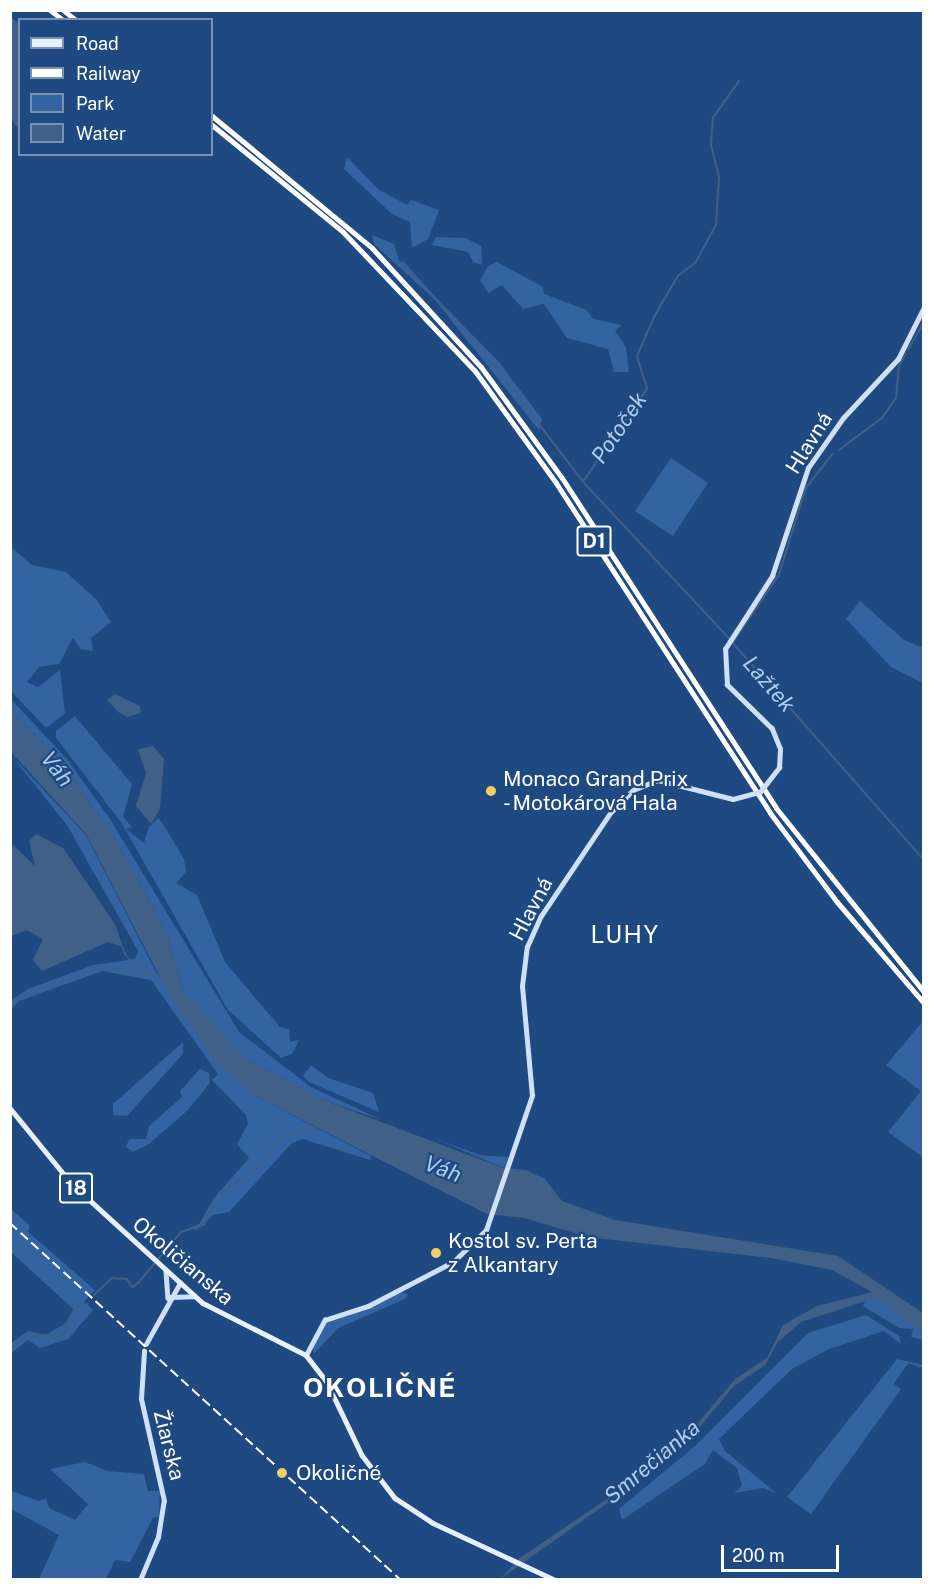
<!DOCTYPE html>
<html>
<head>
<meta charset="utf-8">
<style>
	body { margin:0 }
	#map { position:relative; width:934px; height:1590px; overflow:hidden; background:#1f4981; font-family:"Public Sans",sans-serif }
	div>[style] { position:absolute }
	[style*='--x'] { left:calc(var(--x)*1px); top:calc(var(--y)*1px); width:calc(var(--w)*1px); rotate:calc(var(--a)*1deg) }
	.green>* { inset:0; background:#3363a0 }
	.water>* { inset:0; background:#406088 }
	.stream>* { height:1.5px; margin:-0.75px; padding:0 0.75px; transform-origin:0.75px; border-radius:0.75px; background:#406088 }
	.secondary>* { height:4.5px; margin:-2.25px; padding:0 2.25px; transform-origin:2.25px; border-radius:2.25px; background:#d0e0f7 }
	.primary>* { height:4.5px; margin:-2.25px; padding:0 2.25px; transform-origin:2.25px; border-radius:2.25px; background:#e8f0fe }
	.highway>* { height:5px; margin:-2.5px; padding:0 2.5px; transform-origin:2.5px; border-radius:2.5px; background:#fff }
	.rail>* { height:1.5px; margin-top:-0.75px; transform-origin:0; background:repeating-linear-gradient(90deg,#fff 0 10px,transparent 0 14.5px) }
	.secondary-bridge>* { height:4.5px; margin:-2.25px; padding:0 2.25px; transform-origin:2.25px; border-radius:2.25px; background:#d0e0f7 }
	.dots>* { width:16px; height:16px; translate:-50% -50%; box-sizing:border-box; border:3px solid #1f4981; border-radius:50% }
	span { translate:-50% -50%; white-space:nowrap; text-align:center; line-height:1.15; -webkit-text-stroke:4.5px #1f4981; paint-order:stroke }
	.shield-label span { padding:2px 4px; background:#1f4981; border:2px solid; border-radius:4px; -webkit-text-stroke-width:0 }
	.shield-label { font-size:20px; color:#fff; font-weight:700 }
	.street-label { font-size:21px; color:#fff }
	.poi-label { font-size:21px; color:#fff }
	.left { translate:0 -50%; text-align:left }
	.water-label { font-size:22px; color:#b0cdf0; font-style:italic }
	.quarter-label { font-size:24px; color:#fff; letter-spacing:1.5px }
	.district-label { font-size:27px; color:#fff; font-weight:700; letter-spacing:1.5px }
	.frame { position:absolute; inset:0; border:12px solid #fff; pointer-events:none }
	.legend { position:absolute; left:18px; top:18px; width:195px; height:138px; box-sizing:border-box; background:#1f4981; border:2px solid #7992b3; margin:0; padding:8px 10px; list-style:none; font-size:18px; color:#fff }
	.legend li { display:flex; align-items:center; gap:12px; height:30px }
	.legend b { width:30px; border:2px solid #7992b3 }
	.scale { position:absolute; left:721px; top:1545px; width:118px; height:27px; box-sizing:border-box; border:3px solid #fff; border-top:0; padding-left:8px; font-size:18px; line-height:21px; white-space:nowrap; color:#fff; -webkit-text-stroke:4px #1f4981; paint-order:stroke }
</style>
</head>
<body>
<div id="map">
	<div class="green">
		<i style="clip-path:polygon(347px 157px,378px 189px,407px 205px,411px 200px,439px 210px,428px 239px,412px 248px,410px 222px,392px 214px,344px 169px)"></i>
		<i style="clip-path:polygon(372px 235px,394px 244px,399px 260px,499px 362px,542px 419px,539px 430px,435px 300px,374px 244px)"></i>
		<i style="clip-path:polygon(436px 237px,466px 238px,481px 246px,482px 265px,473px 262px,468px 252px,432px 245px)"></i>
		<i style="clip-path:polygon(497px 262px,543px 287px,544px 294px,587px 310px,593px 319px,622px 325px,615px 331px,626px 347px,629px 372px,614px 372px,608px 349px,567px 338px,544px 304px,523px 309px,502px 285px,488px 293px,480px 280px,488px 266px)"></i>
		<i style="clip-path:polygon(671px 458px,708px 483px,673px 536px,635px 511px)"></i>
		<i style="clip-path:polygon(11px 547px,32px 565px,66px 572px,97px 600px,111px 622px,91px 638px,93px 651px,80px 649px,73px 638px,59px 664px,39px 667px,27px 682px,38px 687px,60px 670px,65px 714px,46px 728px,11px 691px)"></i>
		<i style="clip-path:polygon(860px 601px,904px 640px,923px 648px,923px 683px,891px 667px,846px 619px)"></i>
		<i style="clip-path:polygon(10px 698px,67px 759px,110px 819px,239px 1032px,311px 1087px,382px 1120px,323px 1100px,245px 1059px,206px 1020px,184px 992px,166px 932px,117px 841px,58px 758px,11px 712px)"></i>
		<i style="clip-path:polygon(75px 716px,132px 784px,123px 817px,132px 827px,126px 829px,144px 843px,149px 827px,158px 818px,163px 824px,184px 859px,186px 872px,176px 883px,197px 895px,225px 962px,280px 1027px,289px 1029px,290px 1042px,299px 1040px,292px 1054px,281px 1058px,228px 1010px,121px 822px,56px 738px,56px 731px)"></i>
		<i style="clip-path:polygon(11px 755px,86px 835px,156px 972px,214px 1059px,253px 1095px,371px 1156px,370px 1160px,303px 1139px,292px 1143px,229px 1212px,213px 1215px,197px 1230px,189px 1228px,199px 1224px,214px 1198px,249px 1158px,237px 1144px,248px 1124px,246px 1115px,212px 1080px,218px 1074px,151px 980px,102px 971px,19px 1001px,11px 1010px,10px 1001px,28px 989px,93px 965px,135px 959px,138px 951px,67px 825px)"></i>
		<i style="clip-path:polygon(923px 1021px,923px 1157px,888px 1132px,921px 1091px,886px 1065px)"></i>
		<i style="clip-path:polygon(183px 1042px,183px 1054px,127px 1116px,113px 1115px,113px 1104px)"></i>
		<i style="clip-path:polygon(311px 1065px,328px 1078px,373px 1093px,379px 1112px,309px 1082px,303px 1076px)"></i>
		<i style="clip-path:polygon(200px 1069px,209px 1073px,210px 1083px,188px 1110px,149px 1144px,133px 1152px,126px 1147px,129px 1139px,146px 1139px,149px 1126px,182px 1097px,180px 1091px)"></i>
		<i style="clip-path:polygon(436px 1139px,480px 1155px,509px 1157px,506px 1169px)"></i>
		<i style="clip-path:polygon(10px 1208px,30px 1226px,28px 1232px,95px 1290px,84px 1301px,93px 1310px,68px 1339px,40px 1348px,28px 1340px,11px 1353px,11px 1343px,28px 1331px,46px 1335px,66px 1323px,73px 1309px,11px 1252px)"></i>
		<i style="clip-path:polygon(400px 1291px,408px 1295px,405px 1299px,338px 1328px,314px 1354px,313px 1343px,326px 1323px)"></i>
		<i style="clip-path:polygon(875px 1298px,892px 1304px,923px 1332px,923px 1340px,911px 1337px,913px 1329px,899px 1328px,863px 1306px,866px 1299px)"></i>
		<i style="clip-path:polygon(866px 1315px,899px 1336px,901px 1344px,884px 1331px,829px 1349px,792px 1369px,719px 1439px,725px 1451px,776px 1493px,763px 1488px,734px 1493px,742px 1486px,737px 1468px,713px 1450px,705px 1464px,622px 1520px,619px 1509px,694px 1447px,808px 1333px)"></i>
		<i style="clip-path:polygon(897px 1359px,923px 1365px,923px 1368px,908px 1363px,894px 1384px,901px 1389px,811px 1514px,787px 1497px)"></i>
		<i style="clip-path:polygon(85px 1462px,107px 1471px,144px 1474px,148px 1491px,160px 1491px,159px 1517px,153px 1518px,130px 1562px,115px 1560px,106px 1579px,39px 1579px,59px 1535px,11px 1509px,11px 1491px,39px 1501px,46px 1498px,49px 1508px,75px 1520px,88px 1504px,50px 1469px)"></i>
	</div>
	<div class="water">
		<i style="clip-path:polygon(11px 17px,19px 24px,19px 130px,11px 119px)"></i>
		<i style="clip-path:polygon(115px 694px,140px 706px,141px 713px,127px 717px,118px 712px,107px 700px)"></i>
		<i style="clip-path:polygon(11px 712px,58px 758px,117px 841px,166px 932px,184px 992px,245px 1059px,323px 1100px,503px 1168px,526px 1170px,545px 1179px,562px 1201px,615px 1220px,838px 1256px,923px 1313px,923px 1332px,875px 1298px,801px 1322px,778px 1342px,765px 1365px,733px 1387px,689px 1440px,669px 1449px,623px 1492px,500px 1579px,520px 1558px,623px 1488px,663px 1447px,687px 1436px,735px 1379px,767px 1358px,783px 1325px,817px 1306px,872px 1292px,832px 1270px,771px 1258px,588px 1237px,524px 1218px,487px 1214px,253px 1095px,214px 1059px,165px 987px,86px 834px,11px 752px)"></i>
		<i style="clip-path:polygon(153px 746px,164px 759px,160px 809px,151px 824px,136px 806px,146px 773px,138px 749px)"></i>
		<i style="clip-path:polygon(36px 834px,63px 848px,115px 924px,123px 947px,108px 942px,42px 971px,33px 960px,43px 939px,27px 930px,11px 936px,11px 843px,35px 866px,29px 841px)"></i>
	</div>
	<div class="stream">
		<i style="--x:403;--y:262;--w:126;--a:48.2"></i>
		<i style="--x:487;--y:356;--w:158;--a:52.5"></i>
		<i style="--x:908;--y:350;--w:32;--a:-60"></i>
		<i style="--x:839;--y:450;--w:54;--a:-36.7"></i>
		<i style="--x:882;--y:418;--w:24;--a:-55"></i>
		<i style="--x:896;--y:398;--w:32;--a:-85"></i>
		<i style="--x:899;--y:366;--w:14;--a:-60"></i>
		<i style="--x:833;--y:454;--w:44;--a:127.6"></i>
		<i style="--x:806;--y:489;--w:91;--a:107.2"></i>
		<i style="--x:779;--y:576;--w:81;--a:124.5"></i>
		<i style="--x:733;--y:643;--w:289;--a:48.6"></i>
		<i style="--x:733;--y:643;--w:220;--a:-133"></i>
		<i style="--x:583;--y:482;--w:113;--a:-55.5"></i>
		<i style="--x:647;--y:389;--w:34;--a:-107"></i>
		<i style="--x:637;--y:356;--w:43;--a:-66.4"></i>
		<i style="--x:654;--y:317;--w:48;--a:-59.7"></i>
		<i style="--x:678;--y:276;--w:23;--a:-38"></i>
		<i style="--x:696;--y:262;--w:42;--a:-61.6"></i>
		<i style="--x:716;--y:225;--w:48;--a:-86.4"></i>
		<i style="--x:719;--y:177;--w:33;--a:-104"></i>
		<i style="--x:711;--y:145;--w:27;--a:-86"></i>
		<i style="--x:713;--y:118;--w:45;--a:-54.9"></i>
		<i style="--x:123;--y:948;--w:8;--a:67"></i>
		<i style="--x:128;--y:958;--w:25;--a:34"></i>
		<i style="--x:10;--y:1002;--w:100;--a:-20.4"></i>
		<i style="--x:104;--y:967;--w:57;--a:9.1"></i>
		<i style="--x:94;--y:1295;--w:25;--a:-43"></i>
		<i style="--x:112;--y:1278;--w:15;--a:4"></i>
		<i style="--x:127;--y:1279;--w:10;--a:53"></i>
		<i style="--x:133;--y:1287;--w:8;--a:-40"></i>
		<i style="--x:139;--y:1282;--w:65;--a:-50"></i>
		<i style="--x:181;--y:1232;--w:24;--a:-17"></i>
		<i style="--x:204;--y:1225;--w:35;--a:-65"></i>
		<i style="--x:219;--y:1193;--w:39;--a:-32"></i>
		<i style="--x:252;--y:1172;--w:47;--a:-48.5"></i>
		<i style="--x:283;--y:1137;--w:30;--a:-20"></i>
		<i style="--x:10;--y:1348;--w:18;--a:-38"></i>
		<i style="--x:24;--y:1337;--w:41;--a:-4.2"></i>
		<i style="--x:65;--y:1334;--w:30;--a:-64"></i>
		<i style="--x:78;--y:1307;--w:10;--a:-17"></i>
	</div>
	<div class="secondary">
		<i style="--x:779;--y:768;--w:19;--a:-87"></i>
		<i style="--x:780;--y:749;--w:22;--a:-112"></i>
		<i style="--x:772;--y:729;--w:63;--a:-135.6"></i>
		<i style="--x:727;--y:685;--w:36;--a:-93"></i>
		<i style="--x:725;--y:649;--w:87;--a:-57.2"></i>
		<i style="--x:772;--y:576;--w:114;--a:-71.6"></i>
		<i style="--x:808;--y:468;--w:61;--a:-55"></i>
		<i style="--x:843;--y:418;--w:81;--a:-47"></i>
		<i style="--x:898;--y:359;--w:58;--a:-63.4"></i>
		<i style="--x:166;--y:1271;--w:27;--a:86"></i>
		<i style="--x:170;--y:1297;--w:24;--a:-2"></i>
		<i style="--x:146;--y:1344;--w:70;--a:-60.9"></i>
		<i style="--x:306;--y:1355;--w:40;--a:-62"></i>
		<i style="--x:325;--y:1320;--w:45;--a:-18"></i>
		<i style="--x:368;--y:1306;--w:96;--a:-27.4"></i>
		<i style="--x:453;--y:1262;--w:46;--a:-44.1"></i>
		<i style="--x:486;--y:1230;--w:142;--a:-71.1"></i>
		<i style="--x:532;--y:1096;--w:110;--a:-95.2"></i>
		<i style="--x:522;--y:986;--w:39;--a:-83"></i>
		<i style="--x:527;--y:947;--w:34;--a:-66"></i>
		<i style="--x:541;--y:916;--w:125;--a:-56.1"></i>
		<i style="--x:611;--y:812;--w:31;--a:-45"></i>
		<i style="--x:633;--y:790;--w:27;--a:-22"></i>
		<i style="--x:658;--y:780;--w:77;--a:14.2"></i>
		<i style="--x:140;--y:1580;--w:47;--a:-67.3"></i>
		<i style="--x:158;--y:1537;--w:36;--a:-81"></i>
		<i style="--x:164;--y:1501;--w:105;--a:-102.7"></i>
		<i style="--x:141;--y:1399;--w:48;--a:-86.4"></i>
	</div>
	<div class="primary">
		<i style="--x:10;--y:1108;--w:98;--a:50.8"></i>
		<i style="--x:72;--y:1184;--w:177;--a:42.3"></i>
		<i style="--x:203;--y:1303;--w:115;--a:26.8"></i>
		<i style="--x:306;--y:1355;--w:34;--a:52"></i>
		<i style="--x:327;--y:1382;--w:81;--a:64.4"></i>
		<i style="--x:362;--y:1455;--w:54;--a:52.5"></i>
		<i style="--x:395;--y:1498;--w:45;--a:33.3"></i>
		<i style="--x:433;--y:1523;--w:135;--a:25"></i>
	</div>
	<div class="highway">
		<i style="--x:50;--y:10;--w:16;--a:38"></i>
		<i style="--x:63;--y:10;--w:16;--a:38"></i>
		<i style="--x:212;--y:116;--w:207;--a:39.5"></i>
		<i style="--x:372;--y:248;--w:161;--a:47.5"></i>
		<i style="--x:481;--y:367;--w:137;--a:53.9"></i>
		<i style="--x:562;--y:478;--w:393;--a:57"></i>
		<i style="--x:776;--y:808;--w:236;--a:51.2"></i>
		<i style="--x:212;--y:125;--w:169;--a:39.2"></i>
		<i style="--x:343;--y:232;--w:192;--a:46.5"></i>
		<i style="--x:475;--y:371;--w:138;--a:54.1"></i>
		<i style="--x:556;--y:483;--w:393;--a:57"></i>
		<i style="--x:770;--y:813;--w:111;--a:53"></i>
		<i style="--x:837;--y:902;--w:133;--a:49.3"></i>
	</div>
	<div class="rail">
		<i style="--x:10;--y:1223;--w:529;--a:42.4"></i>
	</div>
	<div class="secondary-bridge">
		<i style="--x:733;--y:799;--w:28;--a:-15"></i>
		<i style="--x:760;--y:792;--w:31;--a:-52"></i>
	</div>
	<div class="dots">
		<i style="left:491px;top:791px;background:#f6cd65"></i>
		<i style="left:436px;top:1253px;background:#f6cd65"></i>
		<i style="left:282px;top:1473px;background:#f6cd65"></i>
	</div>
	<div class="shield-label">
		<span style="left:594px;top:541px">D1</span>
		<span style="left:76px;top:1188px">18</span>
	</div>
	<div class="street-label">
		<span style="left:809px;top:443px;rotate:-58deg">Hlavná</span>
		<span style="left:531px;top:909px;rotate:-62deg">Hlavná</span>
		<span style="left:183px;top:1261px;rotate:40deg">Okoličianska</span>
		<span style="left:169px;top:1445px;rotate:76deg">Žiarska</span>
	</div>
	<div class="poi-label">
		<span class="left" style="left:503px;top:791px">Monaco Grand Prix<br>- Motokárová Hala</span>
		<span class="left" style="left:448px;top:1253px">Kostol sv. Perta<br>z Alkantary</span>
		<span class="left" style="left:296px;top:1473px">Okoličné</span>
	</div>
	<div class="water-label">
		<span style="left:619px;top:428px;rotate:-56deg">Potoček</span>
		<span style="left:769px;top:684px;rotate:49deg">Lažtek</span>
		<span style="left:57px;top:769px;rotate:53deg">Váh</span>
		<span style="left:443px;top:1169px;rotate:21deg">Váh</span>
		<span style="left:652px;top:1462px;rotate:-40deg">Smrečianka</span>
	</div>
	<div class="quarter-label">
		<span style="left:625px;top:935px">LUHY</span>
	</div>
	<div class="district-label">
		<span style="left:380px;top:1388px">OKOLIČNÉ</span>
	</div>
	<div class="frame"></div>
	<ul class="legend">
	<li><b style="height:8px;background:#e8f0fe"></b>Road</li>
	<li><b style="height:8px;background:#fff"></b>Railway</li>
	<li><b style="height:16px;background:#3363a0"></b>Park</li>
	<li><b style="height:16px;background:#406088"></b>Water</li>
	</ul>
	<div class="scale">200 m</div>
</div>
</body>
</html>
